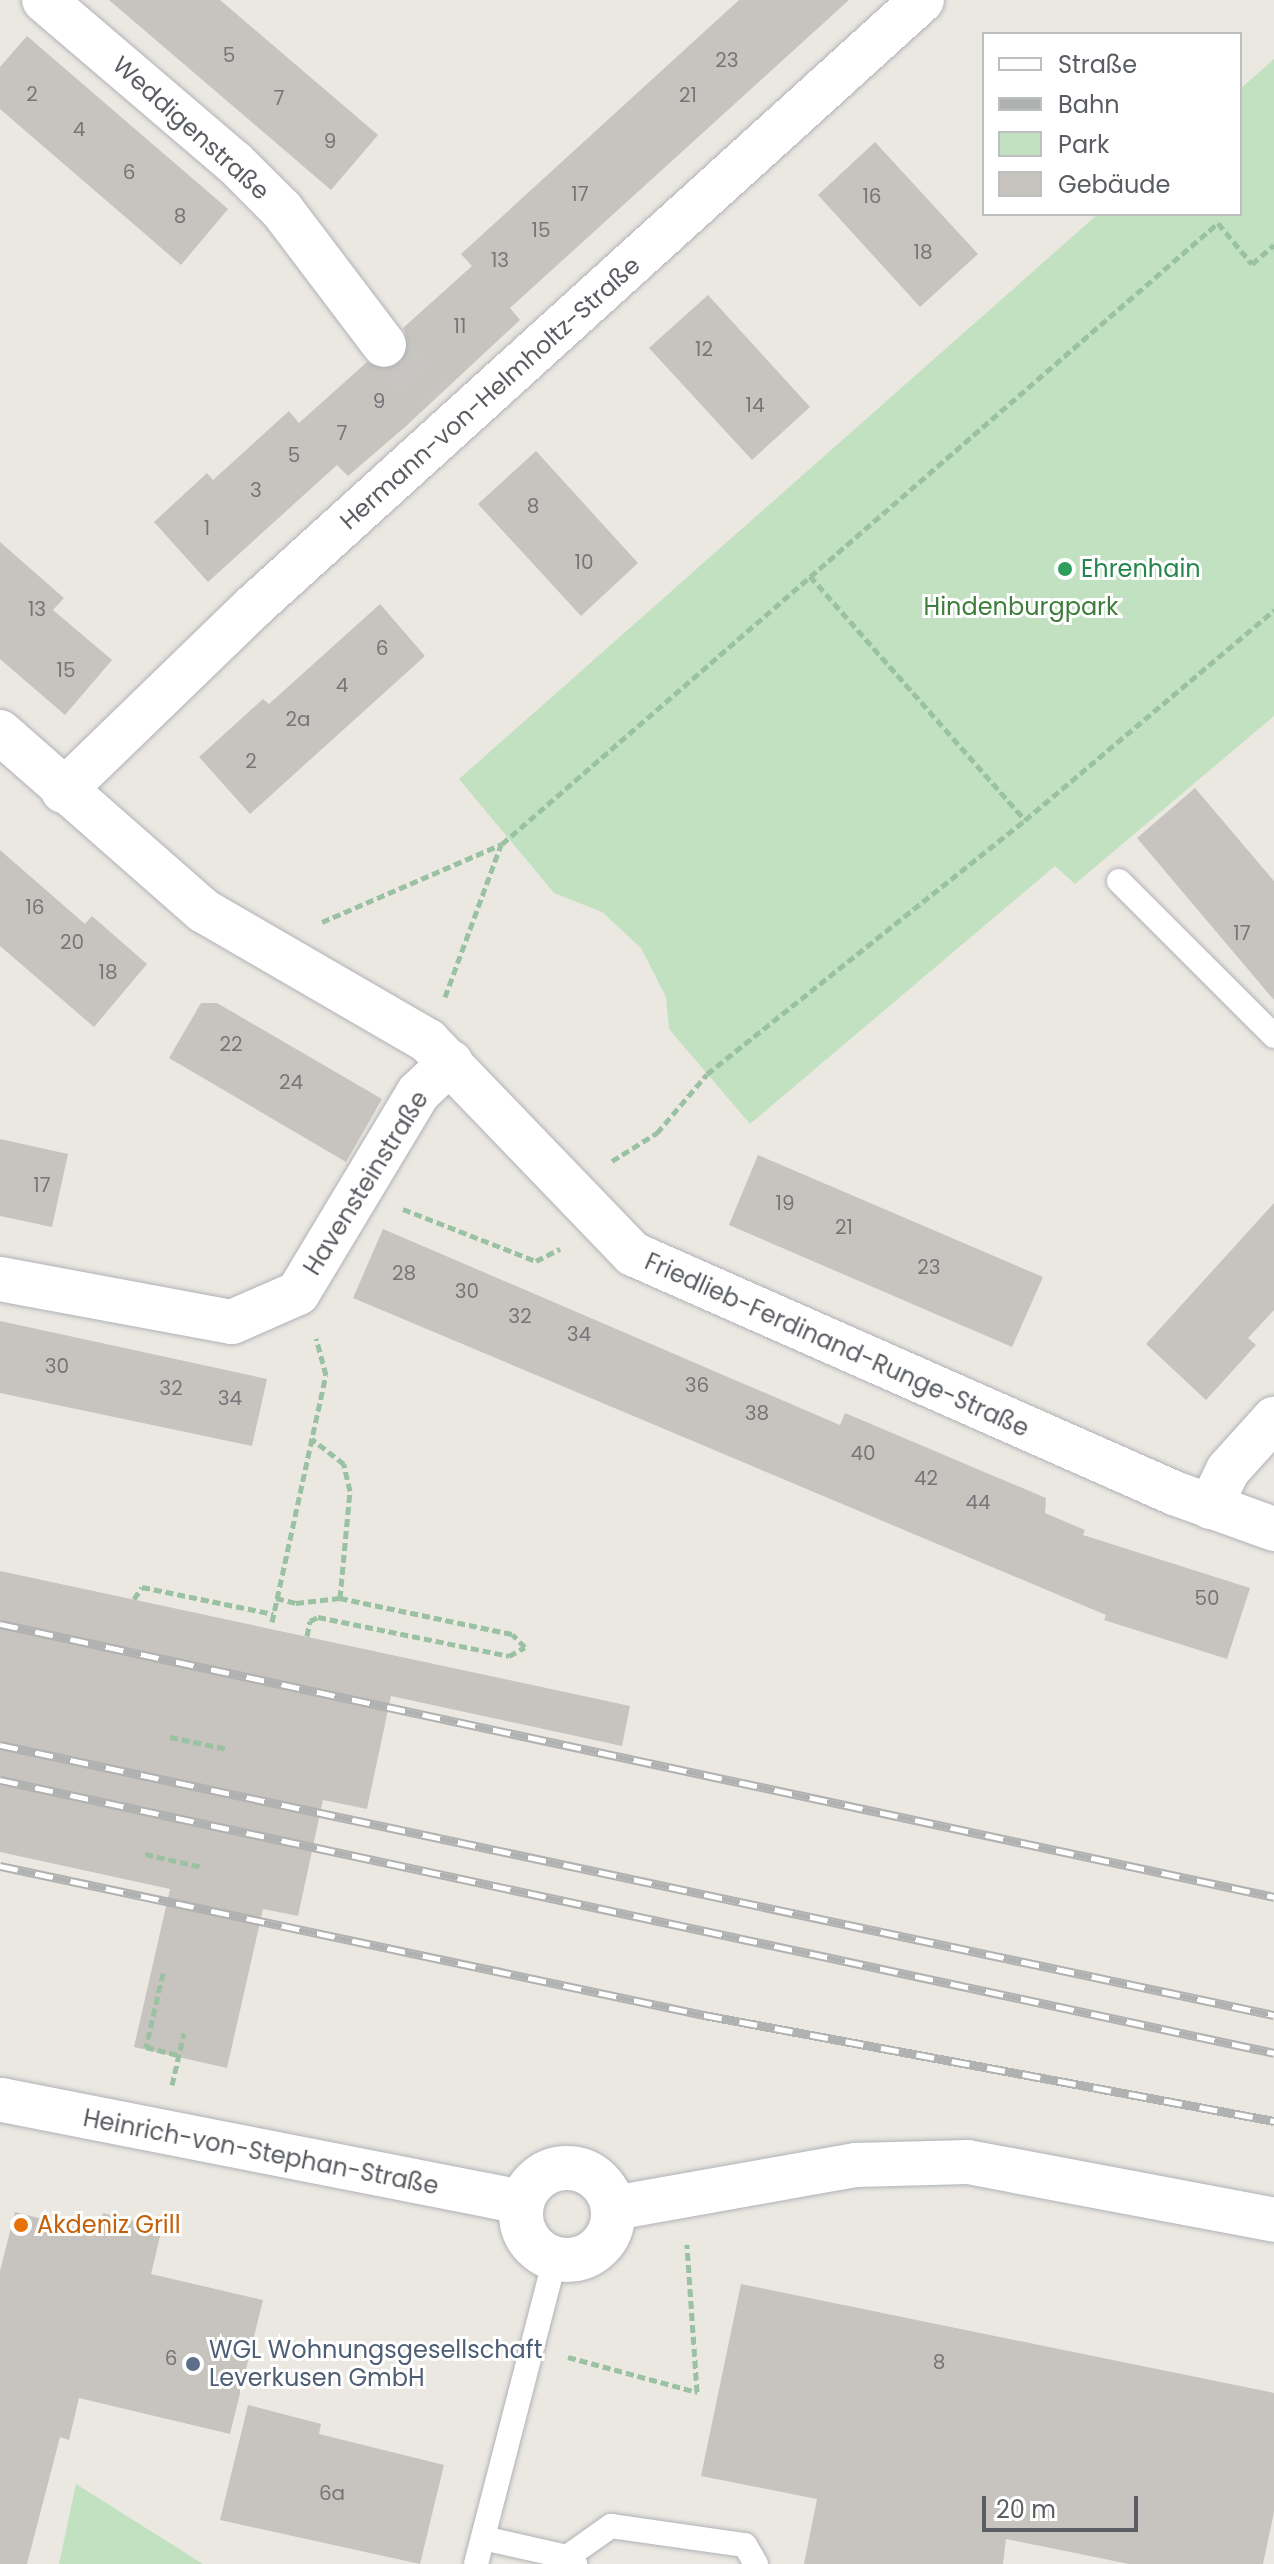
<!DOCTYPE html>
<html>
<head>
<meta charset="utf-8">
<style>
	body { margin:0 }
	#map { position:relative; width:1274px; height:2564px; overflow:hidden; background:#ebe8e2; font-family:Poppins,sans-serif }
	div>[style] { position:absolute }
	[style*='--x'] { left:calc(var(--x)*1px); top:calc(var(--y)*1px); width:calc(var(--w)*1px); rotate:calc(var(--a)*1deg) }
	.green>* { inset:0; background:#c2e1c0 }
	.building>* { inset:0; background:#c7c3be }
	.minor-tunnel>* { height:44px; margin-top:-22px; transform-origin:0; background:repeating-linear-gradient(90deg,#c7c5c2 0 44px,transparent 0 66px) }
	.path>* { height:5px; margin-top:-2.5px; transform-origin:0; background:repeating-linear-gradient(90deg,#9ac1a2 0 8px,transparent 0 12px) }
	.roads { filter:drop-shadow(0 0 2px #afb2b6) drop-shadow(0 0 2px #afb2b6) }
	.service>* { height:24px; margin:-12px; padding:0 12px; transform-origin:12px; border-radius:12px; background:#fff }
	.minor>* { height:44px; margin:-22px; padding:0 22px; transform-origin:22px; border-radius:22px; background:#fff }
	.minor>.ring { margin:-22px; padding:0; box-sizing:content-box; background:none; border:44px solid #fff; border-radius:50% }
	.tertiary>* { height:44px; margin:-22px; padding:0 22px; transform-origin:22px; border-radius:22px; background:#fff }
	.rail>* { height:9px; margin-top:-4.5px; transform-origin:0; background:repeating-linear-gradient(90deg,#fff 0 18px,#b0b1b1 0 36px); box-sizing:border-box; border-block:2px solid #b0b1b1 }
	.dots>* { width:22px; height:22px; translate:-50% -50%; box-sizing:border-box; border:4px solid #fff; border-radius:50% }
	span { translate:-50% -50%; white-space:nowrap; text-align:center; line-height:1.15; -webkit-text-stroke:6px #fff; paint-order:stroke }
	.number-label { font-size:20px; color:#757678 }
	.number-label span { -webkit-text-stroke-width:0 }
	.street-label { font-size:24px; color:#5a5d61 }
	.leisure-label { font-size:24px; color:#27864d }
	.left { translate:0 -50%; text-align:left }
	.park-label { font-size:24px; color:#3e7d3c }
	.food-label { font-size:24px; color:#c56008 }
	.service-label { font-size:24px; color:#4e5e75 }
	.legend { position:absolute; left:982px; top:32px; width:260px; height:184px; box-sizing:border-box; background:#fff; border:2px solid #bdbec0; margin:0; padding:10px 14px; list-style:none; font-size:24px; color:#5a5d61 }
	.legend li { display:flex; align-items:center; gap:16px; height:40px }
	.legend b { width:40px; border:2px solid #bdbec0 }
	.scale { position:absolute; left:982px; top:2496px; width:156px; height:36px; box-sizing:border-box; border:4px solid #5a5d61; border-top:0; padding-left:10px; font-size:24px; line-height:28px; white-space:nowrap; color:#5a5d61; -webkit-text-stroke:6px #fff; paint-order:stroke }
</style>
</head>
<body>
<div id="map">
	<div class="green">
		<i style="clip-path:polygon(1274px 59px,1274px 716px,1075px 884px,1055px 866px,750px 1124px,669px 1029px,666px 997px,641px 948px,602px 912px,554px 893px,459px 779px,1098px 214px,1240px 214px,1240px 89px)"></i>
		<i style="clip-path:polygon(76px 2484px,203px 2564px,59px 2564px)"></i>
	</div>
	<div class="building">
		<i style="clip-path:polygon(109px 0,220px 0,378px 135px,331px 190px)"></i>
		<i style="clip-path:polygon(739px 0,849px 0,510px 308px,520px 320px,405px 427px,348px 476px,337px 465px,208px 582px,154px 522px,207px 473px,213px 480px,289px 411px,299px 423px,367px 362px,386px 370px,400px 364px,409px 343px,403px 328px,472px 266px,461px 254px)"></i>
		<i style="clip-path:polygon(27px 36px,228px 209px,181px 265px,0 109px,0 67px)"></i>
		<i style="clip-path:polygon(875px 142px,978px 254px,920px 307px,818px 195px)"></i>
		<i style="clip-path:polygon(708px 295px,810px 407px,752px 460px,649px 348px)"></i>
		<i style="clip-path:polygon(536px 451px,638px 563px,581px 616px,478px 504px)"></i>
		<i style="clip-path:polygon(0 542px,64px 598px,53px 610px,112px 660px,65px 715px,0 659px)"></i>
		<i style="clip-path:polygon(380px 604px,425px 656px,250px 814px,199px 757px,263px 699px,269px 704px)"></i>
		<i style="clip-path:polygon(1195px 788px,1274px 881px,1274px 1000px,1137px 838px)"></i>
		<i style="clip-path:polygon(0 850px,85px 924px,92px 916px,147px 964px,94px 1027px,0 946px)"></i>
		<i style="clip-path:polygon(201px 1003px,217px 1003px,382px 1099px,346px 1162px,169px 1058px)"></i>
		<i style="clip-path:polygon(0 1139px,68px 1154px,52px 1227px,0 1216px)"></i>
		<i style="clip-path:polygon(758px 1155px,1043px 1277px,1012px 1347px,729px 1225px)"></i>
		<i style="clip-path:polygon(1274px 1203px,1274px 1310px,1248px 1338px,1256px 1345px,1206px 1400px,1146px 1344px)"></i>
		<i style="clip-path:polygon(383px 1229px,840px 1425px,845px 1413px,1046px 1498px,1045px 1513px,1085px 1530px,1083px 1535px,1250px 1588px,1227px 1659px,1104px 1620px,1106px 1615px,353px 1298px)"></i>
		<i style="clip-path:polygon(0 1321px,267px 1379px,252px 1446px,0 1393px)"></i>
		<i style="clip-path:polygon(0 1571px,630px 1706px,622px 1746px,391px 1696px,367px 1809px,323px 1800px,298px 1916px,263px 1909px,227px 2068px,134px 2047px,170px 1889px,0 1852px)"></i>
		<i style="clip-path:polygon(15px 2212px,98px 2233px,103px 2213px,162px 2228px,151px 2274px,263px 2300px,230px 2434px,79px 2398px,69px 2440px,60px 2437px,27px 2564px,0 2564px,0 2271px)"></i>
		<i style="clip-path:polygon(741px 2284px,1274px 2393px,1274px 2512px,1263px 2564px,1129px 2564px,1006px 2539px,1003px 2564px,804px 2564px,817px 2499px,701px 2476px)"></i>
		<i style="clip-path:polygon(248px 2405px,321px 2424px,319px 2434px,444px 2465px,420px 2564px,220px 2520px)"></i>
	</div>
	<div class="minor-tunnel">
		<i style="--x:384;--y:345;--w:74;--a:47.7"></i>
	</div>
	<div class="path">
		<i style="--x:810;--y:576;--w:325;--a:48.6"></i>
		<i style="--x:322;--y:922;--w:196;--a:-23.4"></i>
		<i style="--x:502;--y:844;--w:948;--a:-40.94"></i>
		<i style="--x:1218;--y:223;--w:53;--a:50.3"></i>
		<i style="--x:1252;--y:264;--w:29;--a:-41"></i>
		<i style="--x:445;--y:997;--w:162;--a:-69.8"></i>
		<i style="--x:612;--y:1161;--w:53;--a:-31.9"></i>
		<i style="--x:657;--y:1133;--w:77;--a:-49.7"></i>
		<i style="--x:707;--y:1074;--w:407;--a:-38.6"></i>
		<i style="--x:1025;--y:820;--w:326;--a:-40.1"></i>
		<i style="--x:403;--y:1209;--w:143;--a:21.4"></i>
		<i style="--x:536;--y:1261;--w:27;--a:-27"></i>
		<i style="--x:276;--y:1598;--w:21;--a:14"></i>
		<i style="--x:296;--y:1603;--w:44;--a:-6.5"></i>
		<i style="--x:134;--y:1599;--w:14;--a:-56"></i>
		<i style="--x:142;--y:1587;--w:134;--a:11.6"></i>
		<i style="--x:272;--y:1622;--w:253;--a:-77.7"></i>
		<i style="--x:326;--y:1375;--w:38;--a:-105"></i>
		<i style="--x:307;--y:1636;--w:15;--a:-79"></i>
		<i style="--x:310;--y:1621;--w:9;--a:-27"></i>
		<i style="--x:318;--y:1617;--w:195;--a:11.5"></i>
		<i style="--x:509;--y:1656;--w:18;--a:-29"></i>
		<i style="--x:525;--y:1647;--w:18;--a:-135"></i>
		<i style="--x:512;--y:1634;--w:176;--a:-168.2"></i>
		<i style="--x:340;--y:1598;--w:107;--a:-84.7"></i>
		<i style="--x:350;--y:1491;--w:28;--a:-103"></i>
		<i style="--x:344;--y:1464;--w:41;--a:-142"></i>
		<i style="--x:170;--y:1737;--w:59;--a:11.7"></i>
		<i style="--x:145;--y:1854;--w:58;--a:12.8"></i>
		<i style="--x:163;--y:1973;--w:76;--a:102.9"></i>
		<i style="--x:146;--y:2047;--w:34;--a:14"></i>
		<i style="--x:172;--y:2085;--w:53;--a:-77"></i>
		<i style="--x:568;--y:2357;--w:134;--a:15.2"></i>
		<i style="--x:697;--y:2392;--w:148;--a:-93.9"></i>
	</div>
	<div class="roads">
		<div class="service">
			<i style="--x:1119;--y:881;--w:219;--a:45"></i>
			<i style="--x:483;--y:2538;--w:86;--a:12.7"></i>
			<i style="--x:567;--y:2557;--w:11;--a:41"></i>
			<i style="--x:567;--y:2557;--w:54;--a:-35.2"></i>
			<i style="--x:611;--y:2526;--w:135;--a:8.1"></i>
			<i style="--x:745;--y:2545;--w:22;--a:60"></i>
			<i style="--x:476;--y:2564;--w:315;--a:-75.5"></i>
		</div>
		<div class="minor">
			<i style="--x:44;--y:0;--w:250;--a:40.5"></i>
			<i style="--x:234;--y:162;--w:68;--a:45"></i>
			<i style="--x:282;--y:210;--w:169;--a:52.9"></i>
			<i style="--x:0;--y:732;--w:271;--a:41.3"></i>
			<i style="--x:204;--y:911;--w:259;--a:30.1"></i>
			<i style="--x:428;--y:1041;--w:296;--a:46.1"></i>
			<i style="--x:633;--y:1254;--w:591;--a:23.83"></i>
			<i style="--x:1174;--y:1493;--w:106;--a:19.8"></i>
			<i style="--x:63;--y:791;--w:266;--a:-44.1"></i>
			<i style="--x:254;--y:606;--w:902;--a:-42.21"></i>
			<i style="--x:0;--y:1279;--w:236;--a:10.5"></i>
			<i style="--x:232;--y:1322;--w:72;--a:-23.7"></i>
			<i style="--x:298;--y:1293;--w:233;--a:-59"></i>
			<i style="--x:418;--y:1093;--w:45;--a:-43.2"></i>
			<i style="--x:1210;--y:1507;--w:41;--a:-64.1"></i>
			<i style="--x:1228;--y:1470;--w:69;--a:-48"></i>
			<i style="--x:2;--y:2100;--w:530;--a:11.1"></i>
			<i class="ring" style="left:521px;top:2168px;width:48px;height:48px"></i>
			<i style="--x:614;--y:2208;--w:246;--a:-10.1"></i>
			<i style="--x:856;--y:2165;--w:112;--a:-1.5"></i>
			<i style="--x:968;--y:2162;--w:311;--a:10.7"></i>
		</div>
		<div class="tertiary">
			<i style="--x:0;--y:2100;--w:2;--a:0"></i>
		</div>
	</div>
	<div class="rail">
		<i style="--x:0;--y:1624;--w:1303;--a:12.09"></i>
		<i style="--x:0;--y:1745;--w:1302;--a:11.97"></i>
		<i style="--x:0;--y:1780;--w:1303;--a:12.09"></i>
		<i style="--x:0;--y:1866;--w:720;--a:11.95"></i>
		<i style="--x:704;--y:2015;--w:580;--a:10.53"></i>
	</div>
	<div class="dots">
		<i style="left:1065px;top:569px;background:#2e9e5b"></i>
		<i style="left:21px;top:2225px;background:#e8710a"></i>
		<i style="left:193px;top:2364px;background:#5c6f8a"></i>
	</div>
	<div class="number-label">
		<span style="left:229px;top:55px">5</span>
		<span style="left:727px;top:60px">23</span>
		<span style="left:32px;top:94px">2</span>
		<span style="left:688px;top:95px">21</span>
		<span style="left:279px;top:98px">7</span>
		<span style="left:79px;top:129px">4</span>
		<span style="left:330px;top:141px">9</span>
		<span style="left:129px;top:172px">6</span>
		<span style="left:580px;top:194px">17</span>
		<span style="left:872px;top:196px">16</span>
		<span style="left:180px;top:216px">8</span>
		<span style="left:541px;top:230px">15</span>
		<span style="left:923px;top:252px">18</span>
		<span style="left:500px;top:260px">13</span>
		<span style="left:460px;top:326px">11</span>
		<span style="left:704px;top:349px">12</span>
		<span style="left:379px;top:401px">9</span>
		<span style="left:755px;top:405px">14</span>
		<span style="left:342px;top:433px">7</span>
		<span style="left:294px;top:455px">5</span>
		<span style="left:256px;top:490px">3</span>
		<span style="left:533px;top:506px">8</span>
		<span style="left:207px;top:528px">1</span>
		<span style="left:584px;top:562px">10</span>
		<span style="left:37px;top:609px">13</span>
		<span style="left:382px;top:648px">6</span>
		<span style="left:66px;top:670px">15</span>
		<span style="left:342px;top:685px">4</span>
		<span style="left:298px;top:719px">2a</span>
		<span style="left:251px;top:761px">2</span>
		<span style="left:35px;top:907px">16</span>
		<span style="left:1242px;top:933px">17</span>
		<span style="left:72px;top:942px">20</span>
		<span style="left:108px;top:972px">18</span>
		<span style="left:231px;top:1044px">22</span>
		<span style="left:291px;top:1082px">24</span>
		<span style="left:42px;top:1185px">17</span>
		<span style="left:785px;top:1203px">19</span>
		<span style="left:844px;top:1227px">21</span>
		<span style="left:929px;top:1267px">23</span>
		<span style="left:404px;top:1273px">28</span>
		<span style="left:467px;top:1291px">30</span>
		<span style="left:520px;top:1316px">32</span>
		<span style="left:579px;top:1334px">34</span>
		<span style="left:57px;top:1366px">30</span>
		<span style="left:697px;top:1385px">36</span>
		<span style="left:171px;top:1388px">32</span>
		<span style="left:230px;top:1398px">34</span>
		<span style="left:757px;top:1413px">38</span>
		<span style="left:863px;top:1453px">40</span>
		<span style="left:926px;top:1478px">42</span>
		<span style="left:978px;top:1502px">44</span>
		<span style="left:1207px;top:1598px">50</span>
		<span style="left:171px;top:2358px">6</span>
		<span style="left:939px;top:2362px">8</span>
		<span style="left:332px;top:2493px">6a</span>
	</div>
	<div class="street-label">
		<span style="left:191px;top:128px;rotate:42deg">Weddigenstraße</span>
		<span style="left:490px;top:393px;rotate:-42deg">Hermann-von-Helmholtz-Straße</span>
		<span style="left:366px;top:1183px;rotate:-58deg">Havensteinstraße</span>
		<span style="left:837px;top:1345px;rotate:24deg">Friedlieb-Ferdinand-Runge-Straße</span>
		<span style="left:261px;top:2152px;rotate:11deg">Heinrich-von-Stephan-Straße</span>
	</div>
	<div class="leisure-label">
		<span class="left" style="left:1081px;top:569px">Ehrenhain</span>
	</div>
	<div class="park-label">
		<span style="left:1021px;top:607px">Hindenburgpark</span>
	</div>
	<div class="food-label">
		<span class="left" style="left:37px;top:2225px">Akdeniz Grill</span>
	</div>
	<div class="service-label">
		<span class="left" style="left:209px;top:2364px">WGL Wohnungsgesellschaft<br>Leverkusen GmbH</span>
	</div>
	<ul class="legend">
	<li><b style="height:10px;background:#fff"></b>Straße</li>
	<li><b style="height:10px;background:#b0b1b1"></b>Bahn</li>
	<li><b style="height:22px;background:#c2e1c0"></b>Park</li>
	<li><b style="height:22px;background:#c7c3be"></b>Gebäude</li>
	</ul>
	<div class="scale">20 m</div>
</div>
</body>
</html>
